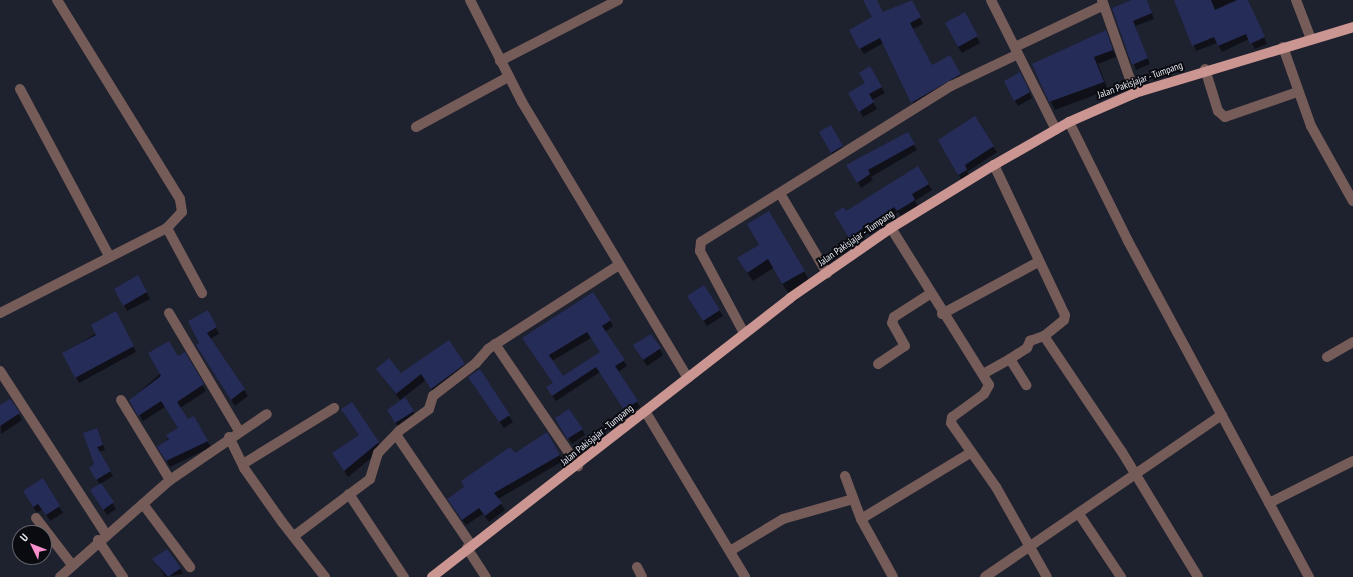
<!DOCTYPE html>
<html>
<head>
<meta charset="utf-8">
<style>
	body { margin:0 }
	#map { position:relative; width:1353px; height:577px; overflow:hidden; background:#1e212e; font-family:"PT Sans Narrow",sans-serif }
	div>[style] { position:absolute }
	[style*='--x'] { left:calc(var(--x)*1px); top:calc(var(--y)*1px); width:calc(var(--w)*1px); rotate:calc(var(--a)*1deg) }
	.shadow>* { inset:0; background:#0007 }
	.building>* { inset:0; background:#262c58 }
	.minor>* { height:10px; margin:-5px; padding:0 5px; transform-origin:5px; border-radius:5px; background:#765c59 }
	.major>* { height:10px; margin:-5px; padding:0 5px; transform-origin:5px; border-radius:5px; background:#cb9591 }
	span { translate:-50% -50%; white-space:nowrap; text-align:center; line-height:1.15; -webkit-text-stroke:4px #0a0b11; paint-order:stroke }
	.street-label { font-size:10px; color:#e8ebf4 }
	.north { position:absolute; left:12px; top:525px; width:40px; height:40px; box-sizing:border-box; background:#0a0b11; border:1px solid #63656c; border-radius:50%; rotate:313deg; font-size:11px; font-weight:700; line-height:16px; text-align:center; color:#e8ebf4 }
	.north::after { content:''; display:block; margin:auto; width:14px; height:18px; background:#f890cb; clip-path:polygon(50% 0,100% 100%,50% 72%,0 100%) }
</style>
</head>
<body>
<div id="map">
	<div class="shadow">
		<i style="clip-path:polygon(864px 0,876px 0,883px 13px,911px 0,923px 24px,913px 29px,932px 66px,950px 56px,963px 80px,916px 108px,883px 43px,864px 54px,850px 31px,874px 17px)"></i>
		<i style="clip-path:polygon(1131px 0,1147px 0,1154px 19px,1135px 26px,1150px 64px,1136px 70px,1113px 8px)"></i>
		<i style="clip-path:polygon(1175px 0,1248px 0,1267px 44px,1255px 49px,1249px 39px,1222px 52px,1217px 43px,1196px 51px)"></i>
		<i style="clip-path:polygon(964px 13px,980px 43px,962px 53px,958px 47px)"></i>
		<i style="clip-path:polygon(1105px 31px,1116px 57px,1098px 64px,1108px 90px,1055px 110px,1033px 65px)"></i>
		<i style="clip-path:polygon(870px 67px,885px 93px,872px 100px,877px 109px,863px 117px,850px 94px,866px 84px)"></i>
		<i style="clip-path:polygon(1023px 80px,1032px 98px,1018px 106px,1005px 82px)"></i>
		<i style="clip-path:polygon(974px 118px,997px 152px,967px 172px,970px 176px,962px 181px,940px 140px)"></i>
		<i style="clip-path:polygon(830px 126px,846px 152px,835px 159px,820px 133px)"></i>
		<i style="clip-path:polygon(907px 133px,917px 150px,871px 177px,873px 180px,861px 188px,848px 166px)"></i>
		<i style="clip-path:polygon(918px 167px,932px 190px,915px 201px,918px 206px,901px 216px,898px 212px,854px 243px,836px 213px,846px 212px)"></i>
		<i style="clip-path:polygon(769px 212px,809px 280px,788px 293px,773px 268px,753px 281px,744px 268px,760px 245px)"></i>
		<i style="clip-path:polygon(138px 277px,150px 299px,127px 311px,115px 289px)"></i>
		<i style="clip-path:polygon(692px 303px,719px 310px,723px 316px,707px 326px)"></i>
		<i style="clip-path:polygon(207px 311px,219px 334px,210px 339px,248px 396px,235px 406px,201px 352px)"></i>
		<i style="clip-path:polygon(119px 319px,136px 352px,79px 383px,63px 354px)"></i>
		<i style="clip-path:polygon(evenodd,610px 320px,613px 326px,605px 332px,627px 366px,618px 372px,640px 407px,628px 415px,600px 372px,556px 401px,551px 394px,554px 384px,527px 344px,610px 320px,591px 338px,601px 352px,563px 378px,552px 361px,591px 338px)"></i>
		<i style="clip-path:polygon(660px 349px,663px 355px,647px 366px,638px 352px)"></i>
		<i style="clip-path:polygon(184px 353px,206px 391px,180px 408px,188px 421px,193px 417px,211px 447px,170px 467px,159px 447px,179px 428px,165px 407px,143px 421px,130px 400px)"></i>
		<i style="clip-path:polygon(464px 364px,467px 370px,435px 395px,426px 380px,400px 400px,381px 375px)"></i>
		<i style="clip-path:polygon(480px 371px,513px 422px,504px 428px,473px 384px)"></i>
		<i style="clip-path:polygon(405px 399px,417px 417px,400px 429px,391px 416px)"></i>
		<i style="clip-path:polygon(352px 403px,382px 449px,348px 477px,337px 458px,360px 436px)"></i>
		<i style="clip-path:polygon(0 407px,19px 414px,22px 420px,1px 434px)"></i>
		<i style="clip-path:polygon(556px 419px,582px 429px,585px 435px,572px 444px)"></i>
		<i style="clip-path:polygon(97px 430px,105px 450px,98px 452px,113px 476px,100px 484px,116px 509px,107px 515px,95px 496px,100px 485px,90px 468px,95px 465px)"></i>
		<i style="clip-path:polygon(547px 433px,563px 461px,498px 499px,505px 510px,489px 522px,483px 514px,466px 525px,452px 505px)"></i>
		<i style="clip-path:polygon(43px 480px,63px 513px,50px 521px,43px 509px,37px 513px,24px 491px)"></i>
		<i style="clip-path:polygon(154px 559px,180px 568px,183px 574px,165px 577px)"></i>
	</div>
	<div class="building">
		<i style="clip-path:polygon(863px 0,877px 0,883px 12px,912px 0,921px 17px,910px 23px,932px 65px,950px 55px,961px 74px,911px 103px,880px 38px,859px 49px,849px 30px,872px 17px)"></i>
		<i style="clip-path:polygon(1131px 0,1147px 0,1152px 13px,1133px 21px,1148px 58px,1132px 65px,1112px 8px)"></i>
		<i style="clip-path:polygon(1174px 0,1211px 0,1215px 10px,1237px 0,1248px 0,1265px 37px,1250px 44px,1246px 34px,1218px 46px,1214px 37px,1192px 46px)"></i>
		<i style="clip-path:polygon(965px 12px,978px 36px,958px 47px,945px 23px)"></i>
		<i style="clip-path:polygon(1106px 30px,1113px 50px,1094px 57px,1104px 82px,1049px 102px,1032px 64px)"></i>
		<i style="clip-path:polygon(870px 66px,882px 87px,869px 94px,874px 102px,859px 112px,848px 93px,865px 83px,859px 73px)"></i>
		<i style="clip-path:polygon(1020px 72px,1030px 92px,1014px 101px,1004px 81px)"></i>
		<i style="clip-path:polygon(975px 116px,994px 146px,965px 165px,967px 170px,958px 175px,938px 140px)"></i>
		<i style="clip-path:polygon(831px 125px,843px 146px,831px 153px,819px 132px)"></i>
		<i style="clip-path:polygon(908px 132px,915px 144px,868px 170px,870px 174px,857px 183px,846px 165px)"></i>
		<i style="clip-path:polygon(918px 166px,929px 184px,912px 194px,915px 200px,897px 211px,894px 207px,849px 238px,834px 213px,844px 207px,846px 211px)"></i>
		<i style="clip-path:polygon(769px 211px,805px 271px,782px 284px,768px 259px,747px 273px,737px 258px,759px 245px,747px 224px)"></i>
		<i style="clip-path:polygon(138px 275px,147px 292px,123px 306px,114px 289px)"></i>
		<i style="clip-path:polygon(704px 285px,720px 310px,703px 321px,687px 296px)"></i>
		<i style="clip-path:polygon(evenodd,593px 292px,611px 320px,602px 326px,625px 360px,615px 366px,638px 401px,624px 410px,596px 367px,552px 396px,546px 387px,553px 383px,522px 338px,593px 292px,587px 332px,600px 352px,563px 376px,549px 355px,587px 332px)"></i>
		<i style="clip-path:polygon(208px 310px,217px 327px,207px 333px,245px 389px,231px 400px,196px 345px,199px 343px,188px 321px)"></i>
		<i style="clip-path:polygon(116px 311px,134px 346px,75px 378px,62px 353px,96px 335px,91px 325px)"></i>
		<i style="clip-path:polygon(651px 334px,661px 348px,643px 360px,633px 345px)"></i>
		<i style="clip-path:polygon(449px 340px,465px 364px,431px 389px,421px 374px,396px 394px,376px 369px,389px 358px,401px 373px)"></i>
		<i style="clip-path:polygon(169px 341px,178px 356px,185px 352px,204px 384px,177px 402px,188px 419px,194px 416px,208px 441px,166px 461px,157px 447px,169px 439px,166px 435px,178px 428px,161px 401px,138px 416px,129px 400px,161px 376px,148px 353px)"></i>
		<i style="clip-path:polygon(480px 369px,510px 415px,499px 422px,468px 377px)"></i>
		<i style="clip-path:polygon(405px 397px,414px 411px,395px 423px,387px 410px)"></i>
		<i style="clip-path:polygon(10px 399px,20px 413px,0 426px,0 405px)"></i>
		<i style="clip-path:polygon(352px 402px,379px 442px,344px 471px,332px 453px,359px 435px,341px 409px)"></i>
		<i style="clip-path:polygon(569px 409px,583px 429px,567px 439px,555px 418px)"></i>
		<i style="clip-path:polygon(97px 428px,103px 445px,97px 447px,111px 471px,96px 480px,89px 468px,94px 464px,83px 433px)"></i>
		<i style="clip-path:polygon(547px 432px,560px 455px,494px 493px,502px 503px,485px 516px,479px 508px,462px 520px,447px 499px,464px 487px,461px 481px,510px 447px,515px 453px)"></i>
		<i style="clip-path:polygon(43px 478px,60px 506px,46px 515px,38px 504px,33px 507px,23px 491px)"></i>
		<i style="clip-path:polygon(101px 483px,114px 502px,103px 510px,90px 490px)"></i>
		<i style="clip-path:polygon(167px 549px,181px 568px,168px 577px,152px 559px)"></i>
	</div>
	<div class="minor">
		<i style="--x:470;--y:0;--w:114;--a:63"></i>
		<i style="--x:522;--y:102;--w:322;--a:59"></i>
		<i style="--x:991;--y:0;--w:145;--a:63.4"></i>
		<i style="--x:1102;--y:0;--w:99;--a:70.5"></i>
		<i style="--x:1296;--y:0;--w:42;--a:69"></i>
		<i style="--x:1015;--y:47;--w:98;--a:-25.3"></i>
		<i style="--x:1283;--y:47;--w:84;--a:70.5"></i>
		<i style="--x:1311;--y:126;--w:86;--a:60.8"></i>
		<i style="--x:500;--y:61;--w:133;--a:-27.3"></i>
		<i style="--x:1205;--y:69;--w:44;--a:72.8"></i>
		<i style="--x:1218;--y:111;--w:9;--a:41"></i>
		<i style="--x:1225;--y:117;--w:76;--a:-19.1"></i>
		<i style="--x:20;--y:89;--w:189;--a:61.9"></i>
		<i style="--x:1069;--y:122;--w:133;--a:63.6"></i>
		<i style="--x:1128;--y:241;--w:382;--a:61.7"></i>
		<i style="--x:416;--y:127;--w:105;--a:-28.5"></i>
		<i style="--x:994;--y:165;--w:166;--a:64.7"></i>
		<i style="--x:1065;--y:315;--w:5;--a:101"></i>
		<i style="--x:1064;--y:320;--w:26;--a:141"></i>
		<i style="--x:1044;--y:336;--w:140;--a:56.1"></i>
		<i style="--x:1122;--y:452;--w:146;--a:58.7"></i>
		<i style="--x:781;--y:195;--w:91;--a:59.5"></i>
		<i style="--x:167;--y:228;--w:74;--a:61.7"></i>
		<i style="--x:891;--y:228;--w:185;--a:58"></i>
		<i style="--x:989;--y:385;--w:10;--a:119"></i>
		<i style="--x:984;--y:394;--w:39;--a:144"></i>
		<i style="--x:952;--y:417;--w:6;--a:99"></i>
		<i style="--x:951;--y:423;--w:78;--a:54.9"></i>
		<i style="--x:996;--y:487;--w:103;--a:60.5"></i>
		<i style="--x:0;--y:313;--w:187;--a:-27"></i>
		<i style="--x:167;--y:228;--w:22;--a:-47"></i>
		<i style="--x:182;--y:212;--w:13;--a:-99"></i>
		<i style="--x:180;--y:199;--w:234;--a:-121.7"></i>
		<i style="--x:169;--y:313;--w:137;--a:59.3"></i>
		<i style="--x:942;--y:314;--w:109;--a:-28.4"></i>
		<i style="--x:744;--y:333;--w:93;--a:-118.2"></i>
		<i style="--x:700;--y:251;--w:9;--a:-84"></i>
		<i style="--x:701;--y:242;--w:295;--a:-32"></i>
		<i style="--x:951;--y:86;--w:74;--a:-25.5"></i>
		<i style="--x:495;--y:344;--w:148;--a:55.8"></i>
		<i style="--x:1327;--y:357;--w:30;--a:-30"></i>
		<i style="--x:1010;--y:359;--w:20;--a:-33"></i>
		<i style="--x:1027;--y:348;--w:8;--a:-67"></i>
		<i style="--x:1030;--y:341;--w:15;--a:-20"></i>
		<i style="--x:878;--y:364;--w:32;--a:-34"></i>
		<i style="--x:905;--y:346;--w:26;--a:-119"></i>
		<i style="--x:892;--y:323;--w:6;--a:-72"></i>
		<i style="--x:894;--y:317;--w:43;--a:-32.6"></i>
		<i style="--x:0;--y:371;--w:194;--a:57"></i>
		<i style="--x:983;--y:374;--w:31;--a:-29"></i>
		<i style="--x:1010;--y:359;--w:31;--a:58"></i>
		<i style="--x:121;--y:400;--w:94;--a:58.5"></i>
		<i style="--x:645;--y:411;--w:194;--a:58.9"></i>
		<i style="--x:397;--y:436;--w:132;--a:55.8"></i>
		<i style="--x:229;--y:437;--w:34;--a:64"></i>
		<i style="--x:244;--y:468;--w:66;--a:54.9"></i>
		<i style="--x:282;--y:522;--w:70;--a:52"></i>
		<i style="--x:243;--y:464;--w:107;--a:-31.6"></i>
		<i style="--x:845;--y:476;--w:46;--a:69.6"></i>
		<i style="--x:861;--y:519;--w:66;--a:61.1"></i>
		<i style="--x:349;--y:494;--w:100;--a:56.5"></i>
		<i style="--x:1269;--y:503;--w:94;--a:-26.6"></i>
		<i style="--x:143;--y:504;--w:79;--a:53.3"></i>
		<i style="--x:1079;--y:514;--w:76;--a:56.3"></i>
		<i style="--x:36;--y:518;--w:59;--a:52.5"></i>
		<i style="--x:861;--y:519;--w:127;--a:-31.2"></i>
		<i style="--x:294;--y:536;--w:95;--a:-36.9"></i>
		<i style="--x:370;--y:479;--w:27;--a:-73"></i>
		<i style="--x:378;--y:453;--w:30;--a:-46"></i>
		<i style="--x:399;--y:431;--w:37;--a:-36"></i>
		<i style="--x:429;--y:409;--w:14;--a:-73"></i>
		<i style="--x:433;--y:396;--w:54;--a:-37.5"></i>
		<i style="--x:476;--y:363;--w:18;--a:-49"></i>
		<i style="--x:488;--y:349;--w:156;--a:-32.7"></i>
		<i style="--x:98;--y:540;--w:45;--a:56"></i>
		<i style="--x:467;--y:548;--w:35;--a:57"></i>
		<i style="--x:730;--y:551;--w:62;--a:-31.1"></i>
		<i style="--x:783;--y:519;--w:73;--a:-15.9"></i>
		<i style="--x:637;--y:567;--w:11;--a:63"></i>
		<i style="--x:60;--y:577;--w:147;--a:-41.4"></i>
		<i style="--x:170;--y:480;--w:117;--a:-34.2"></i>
		<i style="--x:985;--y:577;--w:287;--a:-34.4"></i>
	</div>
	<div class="major">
		<i style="--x:432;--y:577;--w:454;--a:-37.9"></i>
		<i style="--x:790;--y:298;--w:123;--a:-34.7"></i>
		<i style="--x:891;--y:228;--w:121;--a:-31.5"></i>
		<i style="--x:994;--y:165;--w:86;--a:-29.8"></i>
		<i style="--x:1069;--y:122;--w:72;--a:-23.7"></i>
		<i style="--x:1135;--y:93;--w:228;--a:-16.8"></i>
	</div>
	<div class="street-label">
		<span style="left:1140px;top:80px;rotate:-20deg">Jalan Pakisjajar - Tumpang</span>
		<span style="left:856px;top:238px;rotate:-35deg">Jalan Pakisjajar - Tumpang</span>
		<span style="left:597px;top:435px;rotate:-39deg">Jalan Pakisjajar - Tumpang</span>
	</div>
	<div class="north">U</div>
</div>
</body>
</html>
